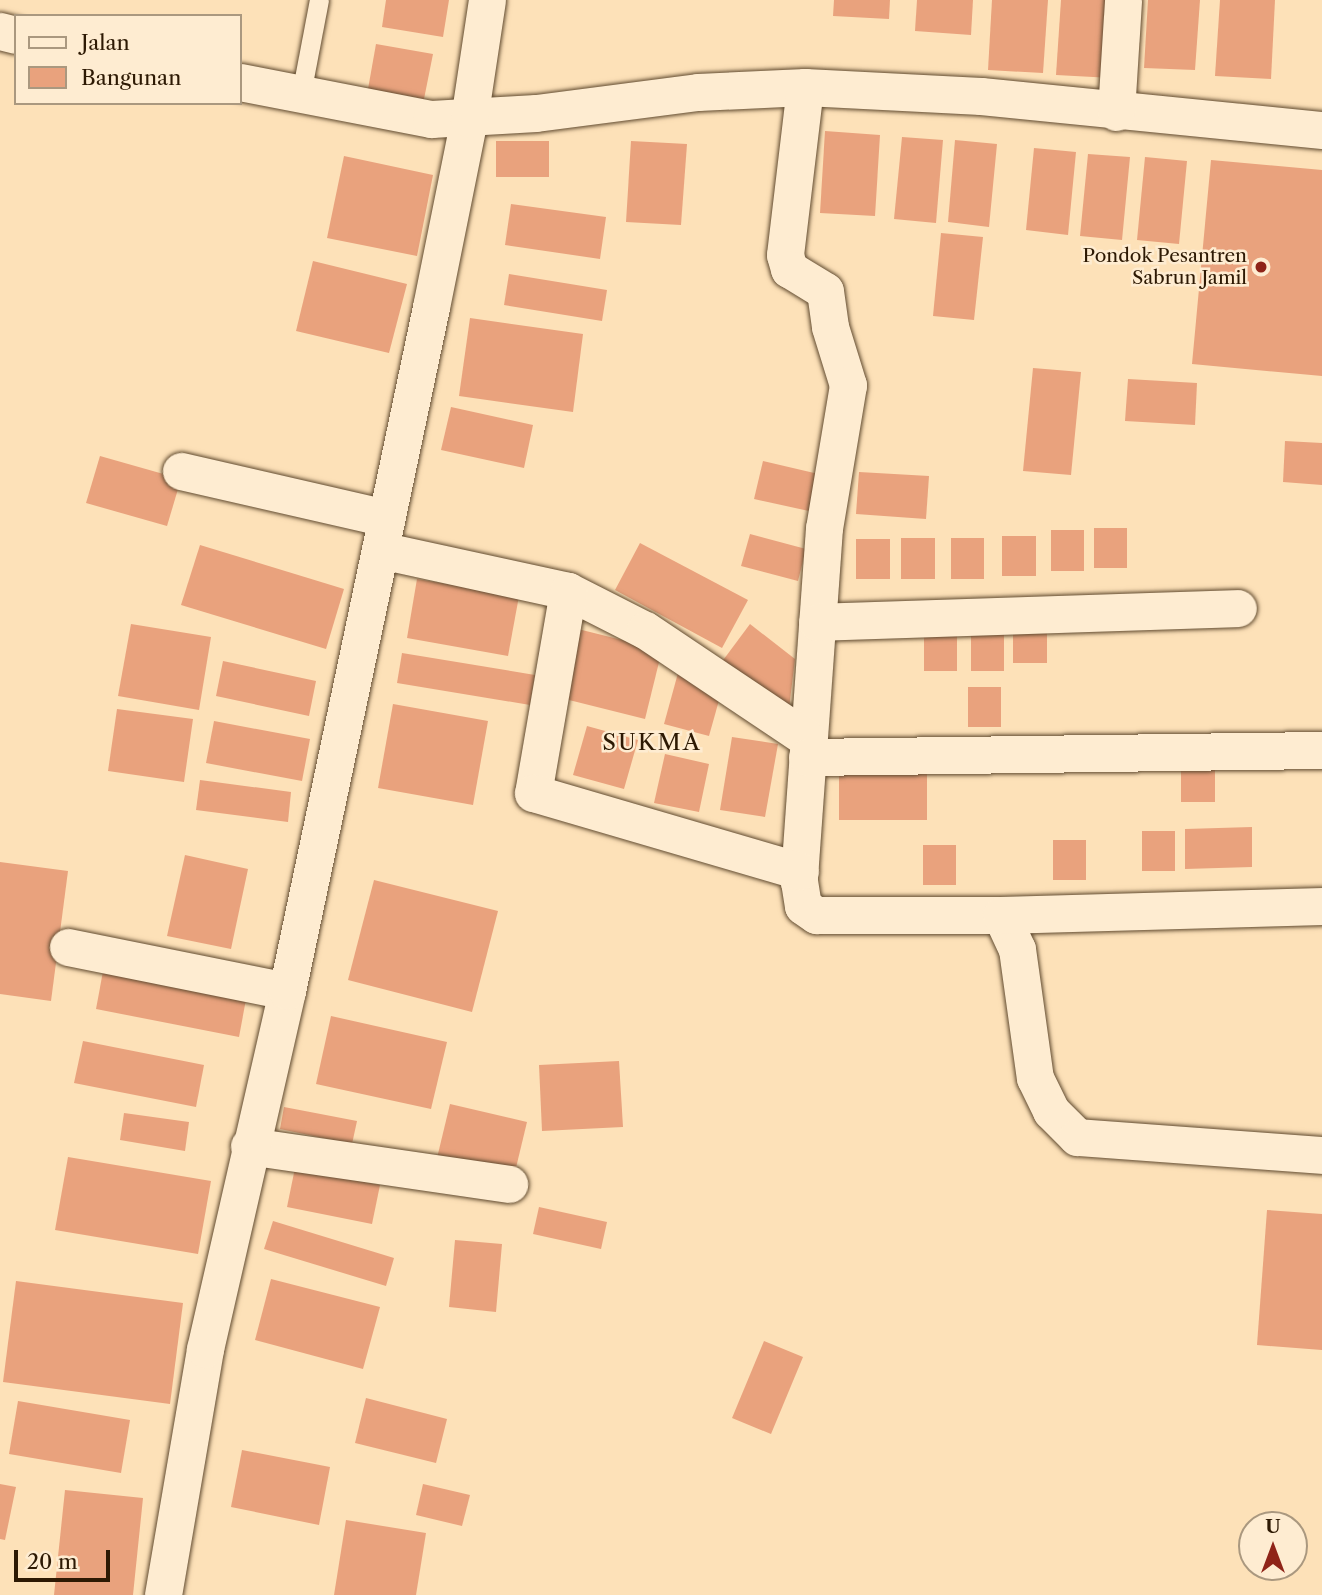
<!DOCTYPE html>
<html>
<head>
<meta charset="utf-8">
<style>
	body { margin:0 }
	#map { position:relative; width:1322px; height:1595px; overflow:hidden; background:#fde1b8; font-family:"Libre Caslon Text",serif }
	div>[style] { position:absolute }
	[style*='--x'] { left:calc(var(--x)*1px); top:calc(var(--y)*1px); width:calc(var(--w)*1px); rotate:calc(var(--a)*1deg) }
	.building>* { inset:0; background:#e9a27d }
	.roads { filter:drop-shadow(0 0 2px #614b30) drop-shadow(0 0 2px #614b30) }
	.lane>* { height:19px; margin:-9.5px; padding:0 9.5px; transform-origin:9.5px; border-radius:9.5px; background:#feecd1 }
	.street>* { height:37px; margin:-18.5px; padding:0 18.5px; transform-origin:18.5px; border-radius:18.5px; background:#feecd1 }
	.dots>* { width:19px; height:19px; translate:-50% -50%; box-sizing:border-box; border:4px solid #feecd1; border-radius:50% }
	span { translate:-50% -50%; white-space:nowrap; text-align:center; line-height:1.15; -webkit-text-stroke:5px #feecd1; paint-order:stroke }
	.poi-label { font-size:19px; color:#2d1903 }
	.right { translate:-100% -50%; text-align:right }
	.quarter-label { font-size:23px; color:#2d1903; letter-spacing:2px }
	.legend { position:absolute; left:14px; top:14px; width:228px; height:91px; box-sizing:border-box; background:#feecd1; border:2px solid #aa987f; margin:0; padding:9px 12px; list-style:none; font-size:21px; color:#2d1903 }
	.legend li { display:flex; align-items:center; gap:14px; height:35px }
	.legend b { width:35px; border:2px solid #aa987f }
	.north { position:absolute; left:1238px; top:1511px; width:70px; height:70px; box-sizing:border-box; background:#feecd1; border:2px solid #aa987f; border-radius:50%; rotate:0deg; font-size:19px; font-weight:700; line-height:28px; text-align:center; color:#2d1903 }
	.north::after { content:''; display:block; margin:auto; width:24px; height:32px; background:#8f2418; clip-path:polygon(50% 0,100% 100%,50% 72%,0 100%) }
	.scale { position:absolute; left:14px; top:1550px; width:96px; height:32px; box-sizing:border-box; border:4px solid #2d1903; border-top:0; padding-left:9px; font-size:21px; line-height:24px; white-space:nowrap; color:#2d1903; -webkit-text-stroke:5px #feecd1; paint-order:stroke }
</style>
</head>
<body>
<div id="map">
	<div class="building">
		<i style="clip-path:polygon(386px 0,449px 0,443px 37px,382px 27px)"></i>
		<i style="clip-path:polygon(834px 0,890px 0,889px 19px,833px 16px)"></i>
		<i style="clip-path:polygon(917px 0,973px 0,971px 35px,915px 31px)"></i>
		<i style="clip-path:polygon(992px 0,1048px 0,1043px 73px,988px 70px)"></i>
		<i style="clip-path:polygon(1061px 0,1117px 0,1112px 78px,1056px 75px)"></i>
		<i style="clip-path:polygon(1148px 0,1200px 0,1195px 70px,1144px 68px)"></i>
		<i style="clip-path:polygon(1220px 0,1275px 0,1271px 79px,1215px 76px)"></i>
		<i style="clip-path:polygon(376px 44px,433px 54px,424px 99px,368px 89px)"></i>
		<i style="clip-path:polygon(825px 131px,880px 135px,875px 216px,820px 213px)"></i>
		<i style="clip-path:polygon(902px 137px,943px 140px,936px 223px,894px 219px)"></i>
		<i style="clip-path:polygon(955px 140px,997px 144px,989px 227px,948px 222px)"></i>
		<i style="clip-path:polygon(496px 141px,549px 141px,549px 177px,496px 177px)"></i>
		<i style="clip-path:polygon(631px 141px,687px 144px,681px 225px,626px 222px)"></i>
		<i style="clip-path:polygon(1034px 148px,1076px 152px,1068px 235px,1026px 230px)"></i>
		<i style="clip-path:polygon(1088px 154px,1130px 157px,1122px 240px,1080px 236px)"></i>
		<i style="clip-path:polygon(344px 156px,433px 175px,417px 256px,327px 238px)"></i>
		<i style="clip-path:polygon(1145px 157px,1187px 161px,1179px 244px,1137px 240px)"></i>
		<i style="clip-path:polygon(1211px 160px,1322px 170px,1322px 376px,1192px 364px)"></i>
		<i style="clip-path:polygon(511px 204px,606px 217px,600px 259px,505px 245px)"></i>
		<i style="clip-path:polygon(941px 233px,983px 237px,974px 320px,933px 316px)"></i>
		<i style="clip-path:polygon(313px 261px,407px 284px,389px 353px,296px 331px)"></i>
		<i style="clip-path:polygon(509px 274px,607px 290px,602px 321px,504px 305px)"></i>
		<i style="clip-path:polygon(470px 318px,583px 334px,573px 412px,459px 396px)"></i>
		<i style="clip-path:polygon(1033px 368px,1081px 372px,1071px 475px,1023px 471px)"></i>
		<i style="clip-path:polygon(1128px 379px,1197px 383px,1195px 425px,1125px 421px)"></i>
		<i style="clip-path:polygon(451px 407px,533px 425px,524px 468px,441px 450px)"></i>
		<i style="clip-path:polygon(1285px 441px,1322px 443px,1322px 485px,1283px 482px)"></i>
		<i style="clip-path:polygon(100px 456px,181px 479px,167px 526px,86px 503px)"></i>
		<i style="clip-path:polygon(763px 461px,827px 476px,818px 513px,754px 499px)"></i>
		<i style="clip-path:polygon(859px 472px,929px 476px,926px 519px,856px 514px)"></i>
		<i style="clip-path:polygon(1094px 528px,1127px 528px,1127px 568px,1094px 568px)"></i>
		<i style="clip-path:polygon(1051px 530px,1084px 530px,1084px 571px,1051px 571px)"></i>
		<i style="clip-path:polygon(750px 534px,806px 549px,798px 581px,741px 566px)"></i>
		<i style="clip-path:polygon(1002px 536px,1036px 536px,1036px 576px,1002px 576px)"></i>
		<i style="clip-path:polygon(901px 538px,935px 538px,935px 579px,901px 579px)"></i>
		<i style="clip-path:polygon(951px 538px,984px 538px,984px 579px,951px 579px)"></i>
		<i style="clip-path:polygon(856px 539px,890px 539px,890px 579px,856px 579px)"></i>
		<i style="clip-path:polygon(640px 543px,748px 600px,722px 648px,615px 590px)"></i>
		<i style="clip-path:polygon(200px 545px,344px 589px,326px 649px,181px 605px)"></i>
		<i style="clip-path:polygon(417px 579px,519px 596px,508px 656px,407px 638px)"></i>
		<i style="clip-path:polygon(1013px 623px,1047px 623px,1047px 663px,1013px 663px)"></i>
		<i style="clip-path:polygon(131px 624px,211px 637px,199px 710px,118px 696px)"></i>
		<i style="clip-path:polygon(750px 624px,795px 659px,788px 717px,718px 667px)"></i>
		<i style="clip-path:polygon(578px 629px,662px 650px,645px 719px,561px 698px)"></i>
		<i style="clip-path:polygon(924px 630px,957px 630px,957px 671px,924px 671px)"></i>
		<i style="clip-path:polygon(971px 630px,1004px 630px,1004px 671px,971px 671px)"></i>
		<i style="clip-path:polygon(402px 653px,535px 675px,530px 705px,397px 683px)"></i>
		<i style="clip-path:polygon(223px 661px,316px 681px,309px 716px,216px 696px)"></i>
		<i style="clip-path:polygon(678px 673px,723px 686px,709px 736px,664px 724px)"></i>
		<i style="clip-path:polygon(968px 687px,1001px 687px,1001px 727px,968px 727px)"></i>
		<i style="clip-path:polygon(393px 704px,488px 721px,473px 805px,378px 788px)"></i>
		<i style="clip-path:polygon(117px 709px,193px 719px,184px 782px,108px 771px)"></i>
		<i style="clip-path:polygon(214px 721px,310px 739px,302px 781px,206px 763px)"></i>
		<i style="clip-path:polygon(587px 726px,638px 740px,624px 789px,573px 775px)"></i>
		<i style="clip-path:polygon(732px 737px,778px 744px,765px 817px,720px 810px)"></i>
		<i style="clip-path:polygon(665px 754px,709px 764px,699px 812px,654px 803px)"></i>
		<i style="clip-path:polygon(1181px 762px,1215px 762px,1215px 802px,1181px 802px)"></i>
		<i style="clip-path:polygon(839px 774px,927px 774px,927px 820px,839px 820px)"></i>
		<i style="clip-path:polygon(200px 780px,291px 792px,288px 822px,196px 810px)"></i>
		<i style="clip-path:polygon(1252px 827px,1252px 867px,1185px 869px,1185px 829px)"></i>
		<i style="clip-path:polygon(1142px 831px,1175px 831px,1175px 871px,1142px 871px)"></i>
		<i style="clip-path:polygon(1053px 840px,1086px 840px,1086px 880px,1053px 880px)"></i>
		<i style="clip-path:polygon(923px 845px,956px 845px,956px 885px,923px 885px)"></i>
		<i style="clip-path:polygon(185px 855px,248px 869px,231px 949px,167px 936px)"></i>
		<i style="clip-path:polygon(0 862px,68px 871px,51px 1001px,0 994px)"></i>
		<i style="clip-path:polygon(374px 880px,498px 911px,472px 1012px,348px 980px)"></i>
		<i style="clip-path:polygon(104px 966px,247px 994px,239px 1037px,96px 1009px)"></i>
		<i style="clip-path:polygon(331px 1016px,447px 1042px,431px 1109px,316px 1084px)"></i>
		<i style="clip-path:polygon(83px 1041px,204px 1065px,196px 1107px,74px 1083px)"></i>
		<i style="clip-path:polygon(619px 1061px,623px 1127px,542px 1131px,539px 1065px)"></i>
		<i style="clip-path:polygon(450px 1104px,527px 1122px,514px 1176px,437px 1158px)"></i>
		<i style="clip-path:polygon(284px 1107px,357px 1121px,352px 1144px,280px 1129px)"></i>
		<i style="clip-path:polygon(124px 1113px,189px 1122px,185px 1151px,120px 1140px)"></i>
		<i style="clip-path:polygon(68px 1157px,211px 1181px,198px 1254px,55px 1230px)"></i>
		<i style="clip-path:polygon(295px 1168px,380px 1185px,372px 1224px,287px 1207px)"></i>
		<i style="clip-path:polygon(539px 1207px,607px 1222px,601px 1249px,533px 1234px)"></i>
		<i style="clip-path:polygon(1267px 1210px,1322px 1214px,1322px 1350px,1257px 1345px)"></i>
		<i style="clip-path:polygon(273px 1221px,394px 1258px,386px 1286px,264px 1249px)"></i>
		<i style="clip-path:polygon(455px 1240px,502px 1244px,496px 1312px,449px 1307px)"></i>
		<i style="clip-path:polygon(271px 1279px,380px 1307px,363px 1369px,255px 1340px)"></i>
		<i style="clip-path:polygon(16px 1281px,183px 1303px,170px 1404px,3px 1382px)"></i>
		<i style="clip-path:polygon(764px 1341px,803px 1357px,771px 1434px,732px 1418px)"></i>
		<i style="clip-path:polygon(366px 1398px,447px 1419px,436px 1463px,355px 1443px)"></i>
		<i style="clip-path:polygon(18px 1401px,130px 1420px,121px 1473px,9px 1454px)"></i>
		<i style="clip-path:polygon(242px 1450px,330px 1467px,319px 1525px,231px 1507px)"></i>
		<i style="clip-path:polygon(0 1484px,16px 1487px,5px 1540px,0 1539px)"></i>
		<i style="clip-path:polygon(423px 1484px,470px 1495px,462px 1526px,416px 1515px)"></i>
		<i style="clip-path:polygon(65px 1490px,143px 1498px,133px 1595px,54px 1595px)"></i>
		<i style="clip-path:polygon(346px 1520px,426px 1533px,416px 1595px,334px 1595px)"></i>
	</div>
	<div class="roads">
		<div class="lane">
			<i style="--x:301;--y:94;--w:96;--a:-79.2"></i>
		</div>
		<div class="street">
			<i style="--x:0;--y:31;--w:16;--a:14"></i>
			<i style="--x:240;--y:82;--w:195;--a:11"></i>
			<i style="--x:431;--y:119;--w:105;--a:-3.3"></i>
			<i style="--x:536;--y:113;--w:163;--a:-7.4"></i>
			<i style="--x:698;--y:92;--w:107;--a:-2.7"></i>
			<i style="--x:805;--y:87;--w:176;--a:2.9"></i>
			<i style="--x:981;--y:96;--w:343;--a:5.7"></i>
			<i style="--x:805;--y:87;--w:169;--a:96.8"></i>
			<i style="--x:785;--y:255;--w:15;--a:74"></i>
			<i style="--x:789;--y:269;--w:42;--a:31.4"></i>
			<i style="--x:825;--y:291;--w:36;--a:82"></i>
			<i style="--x:830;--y:327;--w:61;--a:72.8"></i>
			<i style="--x:848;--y:385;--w:145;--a:99.5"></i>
			<i style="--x:824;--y:528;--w:354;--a:94.1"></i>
			<i style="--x:799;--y:881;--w:25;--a:81"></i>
			<i style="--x:803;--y:906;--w:16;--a:35"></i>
			<i style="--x:816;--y:915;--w:185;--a:0"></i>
			<i style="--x:1001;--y:915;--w:38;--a:65"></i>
			<i style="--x:1017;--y:949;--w:130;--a:82.1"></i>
			<i style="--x:1035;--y:1078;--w:37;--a:64"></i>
			<i style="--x:1051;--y:1111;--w:37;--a:45"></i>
			<i style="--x:1077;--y:1137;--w:246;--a:4.2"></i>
			<i style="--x:1116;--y:112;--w:112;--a:-86.4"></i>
			<i style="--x:181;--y:471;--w:210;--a:12.9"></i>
			<i style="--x:380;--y:550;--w:192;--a:12.3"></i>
			<i style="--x:568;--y:591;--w:86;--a:26.9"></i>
			<i style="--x:645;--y:630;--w:196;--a:33.8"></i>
			<i style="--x:568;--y:591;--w:205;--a:99.8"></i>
			<i style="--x:533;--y:793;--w:278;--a:16.3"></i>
			<i style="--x:817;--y:622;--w:421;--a:-1.9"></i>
			<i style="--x:807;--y:757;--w:515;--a:-0.78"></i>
			<i style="--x:1001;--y:915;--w:321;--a:-1.6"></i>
			<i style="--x:68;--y:947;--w:223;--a:11.4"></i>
			<i style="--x:249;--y:1146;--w:263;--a:8.3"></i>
			<i style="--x:163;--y:1595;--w:250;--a:-80.3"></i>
			<i style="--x:205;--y:1349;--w:367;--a:-77.1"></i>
			<i style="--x:287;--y:991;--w:699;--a:-78.11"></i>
			<i style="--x:431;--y:307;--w:192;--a:-78.6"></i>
			<i style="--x:469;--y:119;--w:120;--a:-81.4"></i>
		</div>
	</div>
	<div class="dots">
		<i style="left:1261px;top:267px;background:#8f2418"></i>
	</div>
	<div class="poi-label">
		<span class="right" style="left:1247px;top:267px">Pondok Pesantren<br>Sabrun Jamil</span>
	</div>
	<div class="quarter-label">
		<span style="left:652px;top:742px">SUKMA</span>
	</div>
	<ul class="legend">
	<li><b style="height:9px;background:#feecd1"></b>Jalan</li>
	<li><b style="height:19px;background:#e9a27d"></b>Bangunan</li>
	</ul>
	<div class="north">U</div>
	<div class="scale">20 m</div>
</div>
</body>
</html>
